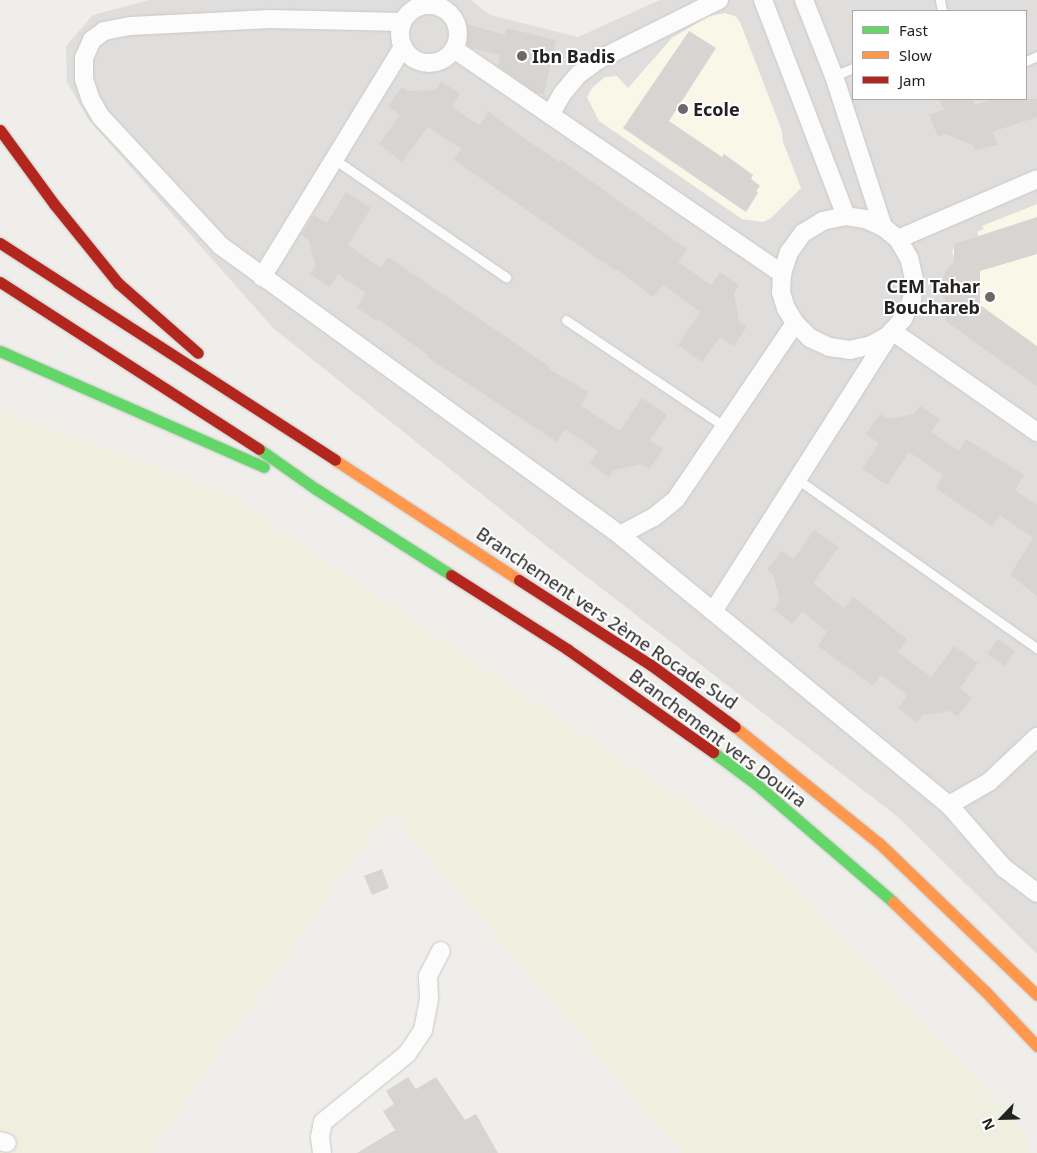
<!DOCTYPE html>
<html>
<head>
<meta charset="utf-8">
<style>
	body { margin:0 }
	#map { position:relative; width:1037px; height:1153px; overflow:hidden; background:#f0eeeb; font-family:"Noto Sans",sans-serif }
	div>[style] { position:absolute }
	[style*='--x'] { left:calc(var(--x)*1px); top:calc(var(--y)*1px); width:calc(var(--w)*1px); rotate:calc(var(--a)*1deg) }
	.residential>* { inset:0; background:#dfdedc }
	.education>* { inset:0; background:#f8f7e8 }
	.farmland>* { inset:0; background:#efefdf }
	.building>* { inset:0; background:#d7d4d2 }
	.roads { filter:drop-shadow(0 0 1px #c9c8c7) drop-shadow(0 0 1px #c9c8c7) }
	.lane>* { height:9px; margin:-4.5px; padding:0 4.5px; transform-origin:4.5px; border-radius:4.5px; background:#fdfcfc }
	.street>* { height:18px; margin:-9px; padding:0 9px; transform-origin:9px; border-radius:9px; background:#fdfcfc }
	.street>.ring { margin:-9px; padding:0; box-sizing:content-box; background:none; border:18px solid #fdfcfc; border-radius:50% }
	.fast>* { height:11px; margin:-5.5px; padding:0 5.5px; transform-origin:5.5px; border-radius:5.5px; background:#63d668 }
	.slow>* { height:11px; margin:-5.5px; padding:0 5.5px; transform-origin:5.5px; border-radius:5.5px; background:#ff974d }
	.jam>* { height:11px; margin:-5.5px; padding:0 5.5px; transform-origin:5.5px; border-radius:5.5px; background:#b3261e }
	.dots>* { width:14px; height:14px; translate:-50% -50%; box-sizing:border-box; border:2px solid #fff; border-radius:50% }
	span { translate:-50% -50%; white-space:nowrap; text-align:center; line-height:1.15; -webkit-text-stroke:4px #fff; paint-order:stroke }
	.poi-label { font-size:18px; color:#222; font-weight:700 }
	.left { translate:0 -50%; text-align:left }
	.right { translate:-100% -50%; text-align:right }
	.street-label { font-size:18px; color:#222 }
	.legend { position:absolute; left:852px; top:10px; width:175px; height:90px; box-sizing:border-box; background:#fff; border:1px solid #a7a7a7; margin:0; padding:6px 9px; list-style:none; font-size:15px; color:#222 }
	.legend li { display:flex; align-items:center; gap:10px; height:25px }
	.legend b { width:25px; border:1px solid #a7a7a7 }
	.north { position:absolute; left:977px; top:1093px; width:50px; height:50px; -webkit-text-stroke:4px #fff; paint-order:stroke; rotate:246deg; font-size:14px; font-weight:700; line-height:20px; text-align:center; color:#222 }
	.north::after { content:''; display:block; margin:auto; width:18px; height:22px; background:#222; clip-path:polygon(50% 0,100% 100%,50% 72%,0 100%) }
</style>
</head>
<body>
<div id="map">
	<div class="residential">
		<i style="clip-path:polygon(evenodd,149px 0,471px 0,490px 15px,578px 37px,660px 0,1037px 0,1037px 954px,898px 817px,548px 547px,273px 328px,88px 119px,67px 82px,66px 46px,93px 15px,149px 0,853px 11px,1026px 11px,1026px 99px,853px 99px,853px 11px)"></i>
	</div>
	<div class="education">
		<i style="clip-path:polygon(725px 13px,735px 16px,740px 22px,782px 131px,783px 142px,801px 188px,771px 218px,763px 222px,742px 219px,599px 121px,587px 97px,592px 88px,605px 77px,617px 76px,628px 88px,672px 38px,709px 16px)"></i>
		<i style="clip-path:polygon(1037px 204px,1037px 387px,946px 322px,945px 312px,950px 304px,941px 285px,945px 271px,956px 263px,952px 251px,956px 244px,979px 236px,977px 232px,984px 229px,982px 226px)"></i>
	</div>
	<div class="farmland">
		<i style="clip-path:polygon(0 410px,226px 492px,426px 630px,764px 855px,1028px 1134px,1030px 1153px,681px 1153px,389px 810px,159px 1139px,152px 1153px,0 1153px)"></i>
	</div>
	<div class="building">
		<i style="clip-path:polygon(466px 24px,505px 35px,506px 28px,556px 40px,544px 94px,536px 93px,498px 66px,500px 55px,471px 48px,461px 41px)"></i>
		<i style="clip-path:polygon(689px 31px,716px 48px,669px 121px,722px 157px,724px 154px,753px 175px,751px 179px,760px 186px,756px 191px,758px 193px,746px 212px,623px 128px)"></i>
		<i style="clip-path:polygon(441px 81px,460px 94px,452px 107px,479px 125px,486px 117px,487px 110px,508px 127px,559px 162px,561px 160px,687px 249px,678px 262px,711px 285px,720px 272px,739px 285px,734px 293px,739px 322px,747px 326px,734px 346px,720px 337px,702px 362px,678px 345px,700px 312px,663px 285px,653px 297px,617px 269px,616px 271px,454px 160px,461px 149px,428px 127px,402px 162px,379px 144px,400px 115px,388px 106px,402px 87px,408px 91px,436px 90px)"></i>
		<i style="clip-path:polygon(939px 99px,972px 99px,975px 105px,992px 99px,1037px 99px,1037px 117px,992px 132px,998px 145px,975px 150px,973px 145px,945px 134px,938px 136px,929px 115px,944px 110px)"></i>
		<i style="clip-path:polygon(346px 192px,371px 208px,348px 245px,381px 268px,388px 257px,550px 367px,549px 369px,588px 392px,581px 406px,620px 431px,642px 398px,667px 415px,650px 440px,663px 449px,649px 469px,642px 464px,614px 470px,609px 477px,590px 464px,598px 451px,565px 429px,557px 442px,427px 357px,428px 355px,378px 319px,377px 321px,357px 308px,365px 293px,338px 274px,330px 287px,310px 274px,316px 266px,308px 239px,301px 235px,314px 215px,327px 223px)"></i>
		<i style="clip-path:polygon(1037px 217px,1037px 254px,980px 271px,980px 305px,1037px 346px,1037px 387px,946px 322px,945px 312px,948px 306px,942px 294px,941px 285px,945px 271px,954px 262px,954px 244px)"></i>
		<i style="clip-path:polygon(920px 406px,940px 419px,931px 432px,959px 451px,966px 439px,1024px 475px,1015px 490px,1037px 505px,1037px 596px,1010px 575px,1033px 538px,1000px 515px,992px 526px,954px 501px,936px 488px,943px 475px,909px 452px,887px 485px,862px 469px,879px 443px,866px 434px,880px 414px,887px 419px,914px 414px)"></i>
		<i style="clip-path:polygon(814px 530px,839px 547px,813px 583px,844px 608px,853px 597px,907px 639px,898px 652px,931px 677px,954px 646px,978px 663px,960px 688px,972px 698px,957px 717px,951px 711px,923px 715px,917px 722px,898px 708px,908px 695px,881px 675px,873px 686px,818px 646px,827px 632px,802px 611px,792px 624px,774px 609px,780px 601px,773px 574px,767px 570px,781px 551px,794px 559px)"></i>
		<i style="clip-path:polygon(998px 639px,1015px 651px,1005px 666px,987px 654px)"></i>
		<i style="clip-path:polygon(382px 869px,389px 888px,372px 895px,364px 876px)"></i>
		<i style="clip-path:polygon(408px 1077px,416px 1089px,436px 1077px,465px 1120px,476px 1114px,498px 1153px,357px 1153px,395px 1130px,383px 1111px,394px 1104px,386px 1091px)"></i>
	</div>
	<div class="roads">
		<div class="lane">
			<i style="--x:940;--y:0;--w:11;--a:80"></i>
			<i style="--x:1026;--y:61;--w:12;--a:-24"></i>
			<i style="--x:834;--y:76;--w:21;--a:-23"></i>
			<i style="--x:334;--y:159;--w:209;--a:34.5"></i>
			<i style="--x:566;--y:320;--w:190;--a:33.9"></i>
			<i style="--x:797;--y:479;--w:294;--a:35.2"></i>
		</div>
		<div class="street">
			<i style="--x:763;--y:0;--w:231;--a:69"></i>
			<i style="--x:804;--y:0;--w:82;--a:68.5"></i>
			<i style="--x:834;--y:76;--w:159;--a:72"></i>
			<i class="ring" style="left:400px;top:5px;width:40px;height:40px"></i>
			<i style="--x:402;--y:22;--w:132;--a:-178.7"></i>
			<i style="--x:270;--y:19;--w:140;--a:177.1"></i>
			<i style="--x:130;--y:26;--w:26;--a:169"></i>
			<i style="--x:104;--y:31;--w:15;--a:143"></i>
			<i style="--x:92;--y:40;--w:20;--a:114"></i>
			<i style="--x:84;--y:58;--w:21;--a:90"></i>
			<i style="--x:84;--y:79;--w:22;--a:72"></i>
			<i style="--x:91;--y:100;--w:20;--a:60"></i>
			<i style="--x:101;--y:117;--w:176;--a:47.1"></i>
			<i style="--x:221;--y:246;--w:493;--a:35.9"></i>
			<i style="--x:620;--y:535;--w:426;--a:39.4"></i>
			<i style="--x:949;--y:805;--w:84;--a:48.9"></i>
			<i style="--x:1004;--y:868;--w:41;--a:37.1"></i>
			<i style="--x:454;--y:49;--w:398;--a:34.4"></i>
			<i style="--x:550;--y:115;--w:24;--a:-60"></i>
			<i style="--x:562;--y:94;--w:26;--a:-50"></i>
			<i style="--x:579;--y:74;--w:26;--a:-36"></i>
			<i style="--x:600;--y:59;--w:133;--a:-26.4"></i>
			<i style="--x:898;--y:239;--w:151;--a:-23.3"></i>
			<i style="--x:262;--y:277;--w:270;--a:-58.5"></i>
			<i style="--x:892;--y:331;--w:177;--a:34.9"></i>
			<i style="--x:620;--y:535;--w:38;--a:-28"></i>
			<i style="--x:654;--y:517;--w:28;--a:-39"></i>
			<i style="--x:676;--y:499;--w:212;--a:-55.9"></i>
			<i style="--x:714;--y:610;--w:326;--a:-57.5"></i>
			<i style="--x:889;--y:335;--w:21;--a:-49"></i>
			<i style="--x:903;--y:319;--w:21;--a:-65"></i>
			<i style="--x:912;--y:300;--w:21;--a:-85"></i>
			<i style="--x:914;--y:279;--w:22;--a:-103"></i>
			<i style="--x:909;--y:258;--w:22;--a:-120"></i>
			<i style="--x:898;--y:239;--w:19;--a:-141"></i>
			<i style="--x:883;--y:227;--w:20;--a:-156"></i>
			<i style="--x:865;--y:219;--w:19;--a:-171"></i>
			<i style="--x:846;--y:216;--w:24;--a:168"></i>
			<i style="--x:823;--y:221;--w:23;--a:149"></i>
			<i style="--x:803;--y:233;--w:24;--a:126"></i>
			<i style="--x:789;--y:252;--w:23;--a:108"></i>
			<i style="--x:782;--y:274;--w:18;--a:93"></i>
			<i style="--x:781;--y:292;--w:17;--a:73"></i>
			<i style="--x:786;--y:308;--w:17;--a:59"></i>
			<i style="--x:795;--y:323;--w:21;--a:45"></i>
			<i style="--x:810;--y:338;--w:21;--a:25"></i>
			<i style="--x:829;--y:347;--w:21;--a:8"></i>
			<i style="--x:850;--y:350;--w:22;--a:-13"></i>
			<i style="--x:871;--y:345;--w:21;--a:-29"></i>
			<i style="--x:949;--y:805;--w:46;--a:-29.9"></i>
			<i style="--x:989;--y:782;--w:66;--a:-43.2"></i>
			<i style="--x:0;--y:1141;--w:7;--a:16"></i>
			<i style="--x:322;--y:1153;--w:16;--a:-97"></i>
			<i style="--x:320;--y:1137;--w:15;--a:-79"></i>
			<i style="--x:323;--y:1122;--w:108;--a:-39"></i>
			<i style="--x:407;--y:1054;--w:29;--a:-56"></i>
			<i style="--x:423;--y:1030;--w:33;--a:-79"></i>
			<i style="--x:429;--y:998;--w:22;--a:-93"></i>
			<i style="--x:428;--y:976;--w:28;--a:-63"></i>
		</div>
		<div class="fast">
			<i style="--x:0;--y:351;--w:288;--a:23.7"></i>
			<i style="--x:259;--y:449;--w:70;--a:35.1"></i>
			<i style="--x:316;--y:489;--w:160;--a:32.5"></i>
			<i style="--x:713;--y:752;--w:54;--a:36.7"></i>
			<i style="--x:756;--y:784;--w:181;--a:40.7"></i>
		</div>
		<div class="slow">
			<i style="--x:335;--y:460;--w:220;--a:33.1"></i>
			<i style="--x:735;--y:727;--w:185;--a:38.9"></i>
			<i style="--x:879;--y:843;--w:219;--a:43.9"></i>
			<i style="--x:893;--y:902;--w:128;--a:44.1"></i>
			<i style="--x:985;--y:991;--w:76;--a:46.6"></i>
		</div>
		<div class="jam">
			<i style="--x:0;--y:130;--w:92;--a:53.9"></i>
			<i style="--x:54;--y:204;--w:102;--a:51"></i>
			<i style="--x:118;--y:283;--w:106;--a:41.2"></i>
			<i style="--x:0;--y:243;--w:399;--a:32.9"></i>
			<i style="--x:0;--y:282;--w:308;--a:32.8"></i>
			<i style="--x:451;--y:575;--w:138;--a:32.5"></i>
			<i style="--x:567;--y:649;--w:179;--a:35.2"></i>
			<i style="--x:519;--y:580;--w:157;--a:32.8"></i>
			<i style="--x:651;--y:665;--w:104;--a:36.4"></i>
		</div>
	</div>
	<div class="dots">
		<i style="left:522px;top:56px;background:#6a6968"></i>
		<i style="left:683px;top:109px;background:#6a6968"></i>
		<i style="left:990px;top:297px;background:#6a6968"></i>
	</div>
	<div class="poi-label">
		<span class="left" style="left:532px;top:56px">Ibn Badis</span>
		<span class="left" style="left:693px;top:109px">Ecole</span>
		<span class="right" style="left:980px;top:297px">CEM Tahar<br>Bouchareb</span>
	</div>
	<div class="street-label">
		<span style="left:607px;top:618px;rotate:34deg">Branchement vers 2ème Rocade Sud</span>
		<span style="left:718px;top:738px;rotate:37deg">Branchement vers Douira</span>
	</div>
	<ul class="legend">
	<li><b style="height:6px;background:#63d668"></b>Fast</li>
	<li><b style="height:6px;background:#ff974d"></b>Slow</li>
	<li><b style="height:6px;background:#b3261e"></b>Jam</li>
	</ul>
	<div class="north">N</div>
</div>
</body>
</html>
